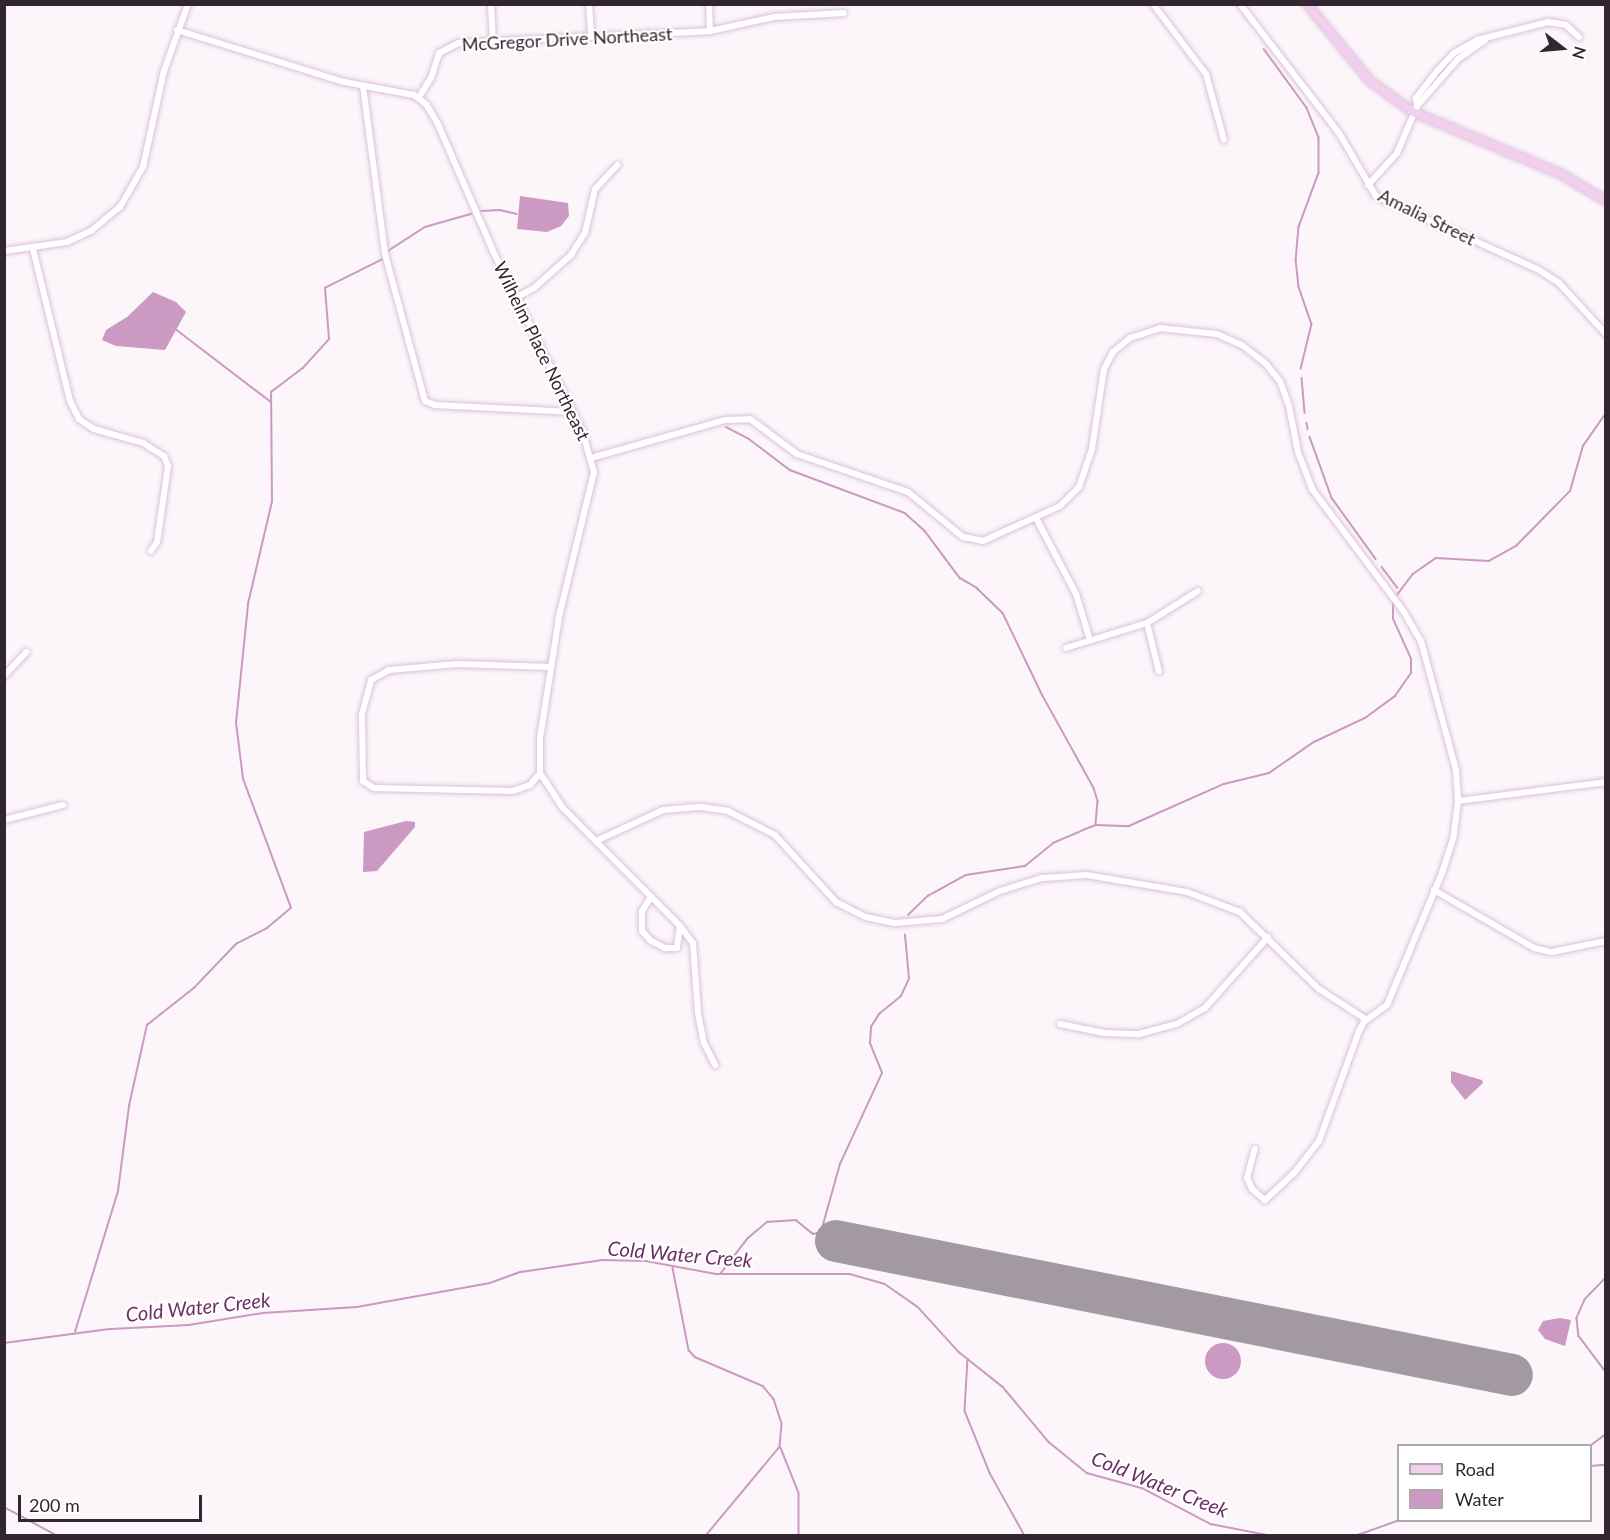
<!DOCTYPE html>
<html>
<head>
<meta charset="utf-8">
<style>
	body { margin:0 }
	#map { position:relative; width:1610px; height:1540px; overflow:hidden; background:#fcf6fb; font-family:Lato,sans-serif }
	div>[style] { position:absolute }
	[style*='--x'] { left:calc(var(--x)*1px); top:calc(var(--y)*1px); width:calc(var(--w)*1px); rotate:calc(var(--a)*1deg) }
	.water>* { inset:0; background:#cb99c2 }
	.round { border-radius:50% }
	.stream>* { height:1.5px; margin:-0.75px; padding:0 0.75px; transform-origin:0.75px; border-radius:0.75px; background:#cb99c2 }
	.runway>* { height:42px; margin:-21px; padding:0 21px; transform-origin:21px; border-radius:21px; background:#a29aa0 }
	.roads { filter:drop-shadow(0 0 2px #dec1d9) drop-shadow(0 0 2px #dec1d9) }
	.minor>* { height:6px; margin:-3px; padding:0 3px; transform-origin:3px; border-radius:3px; background:#fff }
	.major>* { height:8px; margin:-4px; padding:0 4px; transform-origin:4px; border-radius:4px; background:#f2cfec }
	span { translate:-50% -50%; white-space:nowrap; text-align:center; line-height:1.15; -webkit-text-stroke:4.5px #fff; paint-order:stroke }
	.street-label { font-size:18px; color:#322730 }
	.water-label { font-size:20px; color:#6b2f64; font-style:italic }
	.frame { position:absolute; inset:0; border:6px solid #322730; pointer-events:none }
	.legend { position:absolute; left:1397px; top:1444px; width:195px; height:78px; box-sizing:border-box; background:#fff; border:2px solid #ada9ac; margin:0; padding:8px 10px; list-style:none; font-size:18px; color:#322730 }
	.legend li { display:flex; align-items:center; gap:12px; height:30px }
	.legend b { width:30px; border:2px solid #ada9ac }
	.north { position:absolute; left:1532px; top:18px; width:60px; height:60px; -webkit-text-stroke:4px #fff; paint-order:stroke; rotate:106deg; font-size:16px; font-weight:700; line-height:24px; text-align:center; color:#322730 }
	.north::after { content:''; display:block; margin:auto; width:21px; height:27px; background:#322730; clip-path:polygon(50% 0,100% 100%,50% 72%,0 100%) }
	.scale { position:absolute; left:18px; top:1495px; width:184px; height:27px; box-sizing:border-box; border:3px solid #322730; border-top:0; padding-left:8px; font-size:18px; line-height:21px; white-space:nowrap; color:#322730; -webkit-text-stroke:4px #fff; paint-order:stroke }
</style>
</head>
<body>
<div id="map">
	<div class="water">
		<i style="clip-path:polygon(520px 196px,568px 203px,569px 216px,561px 226px,547px 232px,517px 229px)"></i>
		<i style="clip-path:polygon(153px 292px,176px 302px,186px 312px,165px 350px,116px 346px,102px 340px,106px 330px,127px 317px)"></i>
		<i style="clip-path:polygon(406px 821px,415px 822px,415px 827px,377px 871px,363px 872px,364px 832px)"></i>
		<i style="clip-path:polygon(1451px 1071px,1482px 1080px,1483px 1083px,1465px 1100px,1451px 1082px)"></i>
		<i style="clip-path:polygon(1560px 1318px,1571px 1320px,1565px 1346px,1545px 1339px,1538px 1330px,1543px 1321px)"></i>
		<i class="round" style="left:1205px;top:1343px;width:36px;height:36px"></i>
	</div>
	<div class="stream">
		<i style="--x:1264;--y:49;--w:73;--a:53.9"></i>
		<i style="--x:1307;--y:108;--w:32;--a:68"></i>
		<i style="--x:1319;--y:138;--w:35;--a:90"></i>
		<i style="--x:1319;--y:173;--w:58;--a:110.3"></i>
		<i style="--x:1299;--y:227;--w:32;--a:95"></i>
		<i style="--x:1296;--y:259;--w:28;--a:84"></i>
		<i style="--x:1299;--y:287;--w:39;--a:71"></i>
		<i style="--x:1312;--y:324;--w:46;--a:103.7"></i>
		<i style="--x:481;--y:211;--w:19;--a:-3"></i>
		<i style="--x:500;--y:210;--w:17;--a:13"></i>
		<i style="--x:388;--y:251;--w:44;--a:-33"></i>
		<i style="--x:425;--y:227;--w:48;--a:-15.8"></i>
		<i style="--x:177;--y:330;--w:117;--a:37.4"></i>
		<i style="--x:1302;--y:378;--w:35;--a:85"></i>
		<i style="--x:1307;--y:423;--w:6;--a:81"></i>
		<i style="--x:726;--y:427;--w:25;--a:27"></i>
		<i style="--x:748;--y:438;--w:53;--a:37.3"></i>
		<i style="--x:790;--y:470;--w:123;--a:20.5"></i>
		<i style="--x:905;--y:513;--w:27;--a:42"></i>
		<i style="--x:925;--y:531;--w:59;--a:53.3"></i>
		<i style="--x:960;--y:578;--w:20;--a:30"></i>
		<i style="--x:977;--y:588;--w:36;--a:44"></i>
		<i style="--x:1003;--y:613;--w:92;--a:64.3"></i>
		<i style="--x:1043;--y:696;--w:105;--a:61"></i>
		<i style="--x:1094;--y:788;--w:14;--a:73"></i>
		<i style="--x:1098;--y:801;--w:23;--a:95"></i>
		<i style="--x:1310;--y:437;--w:65;--a:70.2"></i>
		<i style="--x:1332;--y:498;--w:75;--a:54.2"></i>
		<i style="--x:1382;--y:567;--w:26;--a:53"></i>
		<i style="--x:1397;--y:595;--w:26;--a:-53"></i>
		<i style="--x:1413;--y:574;--w:28;--a:-35"></i>
		<i style="--x:1436;--y:558;--w:53;--a:3.2"></i>
		<i style="--x:1489;--y:561;--w:31;--a:-29"></i>
		<i style="--x:1516;--y:546;--w:77;--a:-45.5"></i>
		<i style="--x:1570;--y:491;--w:47;--a:-73.9"></i>
		<i style="--x:1583;--y:446;--w:40;--a:-55.1"></i>
		<i style="--x:908;--y:915;--w:28;--a:-44"></i>
		<i style="--x:928;--y:896;--w:43;--a:-28.9"></i>
		<i style="--x:966;--y:875;--w:60;--a:-8.7"></i>
		<i style="--x:1025;--y:866;--w:36;--a:-39"></i>
		<i style="--x:1053;--y:843;--w:33;--a:-23"></i>
		<i style="--x:1083;--y:830;--w:14;--a:-21"></i>
		<i style="--x:1096;--y:825;--w:33;--a:2"></i>
		<i style="--x:1129;--y:826;--w:104;--a:-23.9"></i>
		<i style="--x:1224;--y:784;--w:46;--a:-13.7"></i>
		<i style="--x:1269;--y:773;--w:55;--a:-34.6"></i>
		<i style="--x:1314;--y:742;--w:56;--a:-25.2"></i>
		<i style="--x:1365;--y:718;--w:37;--a:-36"></i>
		<i style="--x:1395;--y:696;--w:28;--a:-55"></i>
		<i style="--x:1411;--y:673;--w:14;--a:-90"></i>
		<i style="--x:1411;--y:659;--w:44;--a:-114.2"></i>
		<i style="--x:1393;--y:619;--w:14;--a:-90"></i>
		<i style="--x:673;--y:1268;--w:84;--a:79"></i>
		<i style="--x:689;--y:1350;--w:9;--a:49"></i>
		<i style="--x:695;--y:1357;--w:74;--a:23.1"></i>
		<i style="--x:763;--y:1386;--w:17;--a:50"></i>
		<i style="--x:774;--y:1399;--w:26;--a:72"></i>
		<i style="--x:782;--y:1424;--w:23;--a:95"></i>
		<i style="--x:780;--y:1447;--w:116;--a:129.7"></i>
		<i style="--x:721;--y:1273;--w:44;--a:-52.4"></i>
		<i style="--x:748;--y:1238;--w:25;--a:-40"></i>
		<i style="--x:767;--y:1222;--w:29;--a:-4"></i>
		<i style="--x:796;--y:1220;--w:22;--a:39"></i>
		<i style="--x:813;--y:1234;--w:8;--a:-14"></i>
		<i style="--x:821;--y:1232;--w:71;--a:-74.4"></i>
		<i style="--x:840;--y:1164;--w:100;--a:-65.2"></i>
		<i style="--x:882;--y:1073;--w:32;--a:-112"></i>
		<i style="--x:870;--y:1043;--w:16;--a:-86"></i>
		<i style="--x:871;--y:1027;--w:15;--a:-58"></i>
		<i style="--x:879;--y:1014;--w:28;--a:-39"></i>
		<i style="--x:901;--y:996;--w:19;--a:-65"></i>
		<i style="--x:909;--y:979;--w:44;--a:-95.2"></i>
		<i style="--x:1606;--y:1278;--w:30;--a:134"></i>
		<i style="--x:1585;--y:1300;--w:20;--a:114"></i>
		<i style="--x:1577;--y:1318;--w:18;--a:84"></i>
		<i style="--x:1579;--y:1336;--w:45;--a:53.1"></i>
		<i style="--x:75;--y:1332;--w:147;--a:-73"></i>
		<i style="--x:118;--y:1191;--w:86;--a:-82.6"></i>
		<i style="--x:129;--y:1106;--w:83;--a:-77.5"></i>
		<i style="--x:147;--y:1025;--w:60;--a:-38.2"></i>
		<i style="--x:194;--y:988;--w:61;--a:-46.3"></i>
		<i style="--x:236;--y:944;--w:35;--a:-27"></i>
		<i style="--x:267;--y:928;--w:31;--a:-40"></i>
		<i style="--x:291;--y:908;--w:138;--a:-110.4"></i>
		<i style="--x:243;--y:779;--w:56;--a:-97.1"></i>
		<i style="--x:236;--y:723;--w:120;--a:-84.2"></i>
		<i style="--x:248;--y:604;--w:105;--a:-76.8"></i>
		<i style="--x:272;--y:502;--w:110;--a:-90.5"></i>
		<i style="--x:271;--y:392;--w:40;--a:-37"></i>
		<i style="--x:303;--y:368;--w:39;--a:-48"></i>
		<i style="--x:329;--y:339;--w:51;--a:-94.5"></i>
		<i style="--x:325;--y:288;--w:65;--a:-26.6"></i>
		<i style="--x:4;--y:1343;--w:108;--a:-7.5"></i>
		<i style="--x:111;--y:1329;--w:78;--a:-2.9"></i>
		<i style="--x:189;--y:1325;--w:75;--a:-9.2"></i>
		<i style="--x:263;--y:1313;--w:94;--a:-3.7"></i>
		<i style="--x:357;--y:1307;--w:135;--a:-10.2"></i>
		<i style="--x:490;--y:1283;--w:33;--a:-20"></i>
		<i style="--x:521;--y:1272;--w:82;--a:-8.4"></i>
		<i style="--x:602;--y:1260;--w:44;--a:1.3"></i>
		<i style="--x:646;--y:1261;--w:71;--a:10.5"></i>
		<i style="--x:716;--y:1274;--w:134;--a:0"></i>
		<i style="--x:850;--y:1274;--w:36;--a:16"></i>
		<i style="--x:885;--y:1284;--w:40;--a:34.9"></i>
		<i style="--x:918;--y:1307;--w:61;--a:47.7"></i>
		<i style="--x:959;--y:1352;--w:56;--a:38.5"></i>
		<i style="--x:1003;--y:1387;--w:72;--a:50.1"></i>
		<i style="--x:1049;--y:1442;--w:49;--a:39.2"></i>
		<i style="--x:1087;--y:1473;--w:57;--a:15.3"></i>
		<i style="--x:1142;--y:1488;--w:78;--a:27.6"></i>
		<i style="--x:1211;--y:1524;--w:62;--a:11.1"></i>
		<i style="--x:968;--y:1359;--w:52;--a:93.3"></i>
		<i style="--x:965;--y:1411;--w:67;--a:68"></i>
		<i style="--x:990;--y:1473;--w:72;--a:60.9"></i>
		<i style="--x:1590;--y:1446;--w:20;--a:-37"></i>
		<i style="--x:781;--y:1448;--w:48;--a:68.2"></i>
		<i style="--x:799;--y:1493;--w:43;--a:90"></i>
		<i style="--x:1590;--y:1466;--w:16;--a:-4"></i>
		<i style="--x:4;--y:1507;--w:61;--a:28.2"></i>
		<i style="--x:1355;--y:1536;--w:48;--a:-19.6"></i>
	</div>
	<div class="runway">
		<i style="--x:836;--y:1241;--w:689;--a:11.21"></i>
	</div>
	<div class="roads">
		<div class="minor">
			<i style="--x:491;--y:4;--w:37;--a:87"></i>
			<i style="--x:589;--y:4;--w:32;--a:86"></i>
			<i style="--x:709;--y:4;--w:27;--a:88"></i>
			<i style="--x:1153;--y:4;--w:88;--a:52.9"></i>
			<i style="--x:1206;--y:74;--w:68;--a:74.7"></i>
			<i style="--x:1240;--y:4;--w:163;--a:52.5"></i>
			<i style="--x:1339;--y:133;--w:73;--a:59.6"></i>
			<i style="--x:1376;--y:196;--w:179;--a:24.4"></i>
			<i style="--x:1539;--y:270;--w:24;--a:33"></i>
			<i style="--x:1559;--y:283;--w:69;--a:47.3"></i>
			<i style="--x:177;--y:30;--w:175;--a:17.3"></i>
			<i style="--x:344;--y:82;--w:71;--a:10.5"></i>
			<i style="--x:414;--y:95;--w:15;--a:37"></i>
			<i style="--x:426;--y:104;--w:21;--a:59"></i>
			<i style="--x:437;--y:122;--w:141;--a:66.5"></i>
			<i style="--x:493;--y:251;--w:200;--a:63.6"></i>
			<i style="--x:582;--y:430;--w:44;--a:74.1"></i>
			<i style="--x:594;--y:472;--w:149;--a:103.6"></i>
			<i style="--x:559;--y:617;--w:122;--a:98.9"></i>
			<i style="--x:540;--y:738;--w:35;--a:90"></i>
			<i style="--x:540;--y:773;--w:42;--a:56.7"></i>
			<i style="--x:563;--y:808;--w:166;--a:45.2"></i>
			<i style="--x:680;--y:926;--w:22;--a:98"></i>
			<i style="--x:677;--y:948;--w:12;--a:180"></i>
			<i style="--x:665;--y:948;--w:16;--a:-153"></i>
			<i style="--x:651;--y:941;--w:13;--a:-132"></i>
			<i style="--x:642;--y:931;--w:20;--a:-90"></i>
			<i style="--x:642;--y:911;--w:17;--a:-57"></i>
			<i style="--x:363;--y:86;--w:169;--a:82.5"></i>
			<i style="--x:385;--y:254;--w:152;--a:74.8"></i>
			<i style="--x:425;--y:401;--w:11;--a:22"></i>
			<i style="--x:435;--y:405;--w:138;--a:2.9"></i>
			<i style="--x:419;--y:97;--w:22;--a:-58"></i>
			<i style="--x:431;--y:78;--w:26;--a:-72"></i>
			<i style="--x:439;--y:53;--w:22;--a:-27"></i>
			<i style="--x:459;--y:43;--w:251;--a:-2.7"></i>
			<i style="--x:710;--y:31;--w:66;--a:-12.3"></i>
			<i style="--x:774;--y:17;--w:70;--a:-3.3"></i>
			<i style="--x:1417;--y:106;--w:8;--a:-97"></i>
			<i style="--x:1416;--y:98;--w:36;--a:-52"></i>
			<i style="--x:1438;--y:70;--w:23;--a:-47"></i>
			<i style="--x:1454;--y:53;--w:26;--a:-29"></i>
			<i style="--x:1477;--y:40;--w:73;--a:-14.2"></i>
			<i style="--x:1548;--y:22;--w:18;--a:9"></i>
			<i style="--x:1566;--y:25;--w:18;--a:43"></i>
			<i style="--x:1368;--y:185;--w:43;--a:-47.8"></i>
			<i style="--x:1397;--y:153;--w:51;--a:-66.9"></i>
			<i style="--x:1417;--y:106;--w:62;--a:-48.9"></i>
			<i style="--x:1458;--y:59;--w:33;--a:-35"></i>
			<i style="--x:33;--y:249;--w:156;--a:76.3"></i>
			<i style="--x:70;--y:401;--w:20;--a:63"></i>
			<i style="--x:79;--y:419;--w:18;--a:34"></i>
			<i style="--x:94;--y:429;--w:51;--a:15.9"></i>
			<i style="--x:143;--y:443;--w:25;--a:32"></i>
			<i style="--x:164;--y:456;--w:11;--a:68"></i>
			<i style="--x:168;--y:466;--w:77;--a:98.2"></i>
			<i style="--x:157;--y:542;--w:11;--a:124"></i>
			<i style="--x:4;--y:251;--w:64;--a:-8.1"></i>
			<i style="--x:67;--y:242;--w:26;--a:-25"></i>
			<i style="--x:91;--y:231;--w:38;--a:-40"></i>
			<i style="--x:120;--y:207;--w:46;--a:-60.1"></i>
			<i style="--x:143;--y:167;--w:98;--a:-77.7"></i>
			<i style="--x:164;--y:71;--w:71;--a:-70.3"></i>
			<i style="--x:515;--y:298;--w:21;--a:-28"></i>
			<i style="--x:534;--y:288;--w:50;--a:-41.7"></i>
			<i style="--x:571;--y:255;--w:26;--a:-58"></i>
			<i style="--x:585;--y:233;--w:45;--a:-77.2"></i>
			<i style="--x:595;--y:189;--w:33;--a:-47"></i>
			<i style="--x:591;--y:458;--w:139;--a:-15.8"></i>
			<i style="--x:725;--y:420;--w:25;--a:-2"></i>
			<i style="--x:750;--y:419;--w:59;--a:36.7"></i>
			<i style="--x:797;--y:454;--w:117;--a:18.9"></i>
			<i style="--x:908;--y:492;--w:71;--a:39.3"></i>
			<i style="--x:963;--y:537;--w:20;--a:11"></i>
			<i style="--x:983;--y:541;--w:85;--a:-24.4"></i>
			<i style="--x:1060;--y:506;--w:27;--a:-45"></i>
			<i style="--x:1079;--y:487;--w:40;--a:-71.1"></i>
			<i style="--x:1092;--y:449;--w:81;--a:-81.5"></i>
			<i style="--x:1104;--y:369;--w:19;--a:-62"></i>
			<i style="--x:1113;--y:352;--w:22;--a:-39"></i>
			<i style="--x:1130;--y:338;--w:32;--a:-18"></i>
			<i style="--x:1160;--y:328;--w:57;--a:6"></i>
			<i style="--x:1217;--y:334;--w:27;--a:24"></i>
			<i style="--x:1242;--y:345;--w:31;--a:38"></i>
			<i style="--x:1266;--y:364;--w:22;--a:51"></i>
			<i style="--x:1280;--y:381;--w:27;--a:70"></i>
			<i style="--x:1289;--y:406;--w:47;--a:78.9"></i>
			<i style="--x:1298;--y:452;--w:40;--a:69"></i>
			<i style="--x:1312;--y:489;--w:154;--a:53.2"></i>
			<i style="--x:1404;--y:612;--w:34;--a:60"></i>
			<i style="--x:1421;--y:641;--w:134;--a:74.8"></i>
			<i style="--x:1456;--y:770;--w:31;--a:86"></i>
			<i style="--x:1458;--y:801;--w:38;--a:97"></i>
			<i style="--x:1453;--y:839;--w:36;--a:108"></i>
			<i style="--x:1442;--y:873;--w:143;--a:112.6"></i>
			<i style="--x:1387;--y:1005;--w:29;--a:144"></i>
			<i style="--x:1364;--y:1022;--w:10;--a:119"></i>
			<i style="--x:1359;--y:1031;--w:117;--a:110"></i>
			<i style="--x:1319;--y:1141;--w:41;--a:128"></i>
			<i style="--x:1294;--y:1173;--w:40;--a:137"></i>
			<i style="--x:1265;--y:1200;--w:17;--a:-140"></i>
			<i style="--x:1252;--y:1189;--w:12;--a:-114"></i>
			<i style="--x:1247;--y:1178;--w:30;--a:-75"></i>
			<i style="--x:1036;--y:518;--w:86;--a:62.2"></i>
			<i style="--x:1076;--y:594;--w:48;--a:73.1"></i>
			<i style="--x:1147;--y:623;--w:50;--a:76.2"></i>
			<i style="--x:1066;--y:648;--w:85;--a:-17.2"></i>
			<i style="--x:1147;--y:623;--w:60;--a:-32.1"></i>
			<i style="--x:4;--y:676;--w:33;--a:-47"></i>
			<i style="--x:540;--y:773;--w:16;--a:130"></i>
			<i style="--x:530;--y:785;--w:18;--a:161"></i>
			<i style="--x:513;--y:791;--w:139;--a:-178.8"></i>
			<i style="--x:374;--y:788;--w:13;--a:-148"></i>
			<i style="--x:363;--y:781;--w:67;--a:-90.9"></i>
			<i style="--x:362;--y:714;--w:35;--a:-75"></i>
			<i style="--x:371;--y:680;--w:21;--a:-29"></i>
			<i style="--x:389;--y:670;--w:68;--a:-5"></i>
			<i style="--x:457;--y:664;--w:94;--a:1.8"></i>
			<i style="--x:1458;--y:801;--w:149;--a:-7.3"></i>
			<i style="--x:4;--y:820;--w:61;--a:-14.3"></i>
			<i style="--x:596;--y:841;--w:74;--a:-24.8"></i>
			<i style="--x:663;--y:810;--w:38;--a:-5"></i>
			<i style="--x:701;--y:807;--w:27;--a:8"></i>
			<i style="--x:728;--y:811;--w:53;--a:27.1"></i>
			<i style="--x:775;--y:835;--w:91;--a:47.7"></i>
			<i style="--x:836;--y:902;--w:34;--a:27"></i>
			<i style="--x:866;--y:917;--w:30;--a:12"></i>
			<i style="--x:895;--y:923;--w:47;--a:-4.9"></i>
			<i style="--x:942;--y:919;--w:64;--a:-25.8"></i>
			<i style="--x:1000;--y:891;--w:44;--a:-17.2"></i>
			<i style="--x:1042;--y:878;--w:45;--a:-3.8"></i>
			<i style="--x:1087;--y:875;--w:101;--a:9.6"></i>
			<i style="--x:1187;--y:892;--w:57;--a:20.7"></i>
			<i style="--x:1240;--y:912;--w:110;--a:44.3"></i>
			<i style="--x:1319;--y:989;--w:57;--a:32.9"></i>
			<i style="--x:1434;--y:890;--w:116;--a:30.1"></i>
			<i style="--x:1534;--y:948;--w:18;--a:13"></i>
			<i style="--x:1552;--y:952;--w:55;--a:-11.5"></i>
			<i style="--x:680;--y:926;--w:21;--a:53"></i>
			<i style="--x:693;--y:943;--w:70;--a:85.9"></i>
			<i style="--x:698;--y:1013;--w:31;--a:79"></i>
			<i style="--x:704;--y:1043;--w:25;--a:63"></i>
			<i style="--x:1060;--y:1024;--w:45;--a:11.6"></i>
			<i style="--x:1104;--y:1033;--w:35;--a:2"></i>
			<i style="--x:1139;--y:1034;--w:39;--a:-15"></i>
			<i style="--x:1177;--y:1024;--w:32;--a:-30"></i>
			<i style="--x:1205;--y:1008;--w:95;--a:-48.4"></i>
		</div>
		<div class="major">
			<i style="--x:1307;--y:4;--w:99;--a:50.7"></i>
			<i style="--x:1370;--y:81;--w:53;--a:35.8"></i>
			<i style="--x:1413;--y:112;--w:160;--a:22.7"></i>
			<i style="--x:1561;--y:174;--w:52;--a:31"></i>
		</div>
	</div>
	<div class="street-label">
		<span style="left:567px;top:39px;rotate:-3deg">McGregor Drive Northeast</span>
		<span style="left:1427px;top:217px;rotate:26deg">Amalia Street</span>
		<span style="left:542px;top:351px;rotate:64deg">Wilhelm Place Northeast</span>
	</div>
	<div class="water-label">
		<span style="left:680px;top:1254px;rotate:5deg">Cold Water Creek</span>
		<span style="left:198px;top:1307px;rotate:-6deg">Cold Water Creek</span>
		<span style="left:1160px;top:1484px;rotate:22deg">Cold Water Creek</span>
	</div>
	<div class="frame"></div>
	<ul class="legend">
	<li><b style="height:8px;background:#f2cfec"></b>Road</li>
	<li><b style="height:16px;background:#cb99c2"></b>Water</li>
	</ul>
	<div class="north">N</div>
	<div class="scale">200 m</div>
</div>
</body>
</html>
